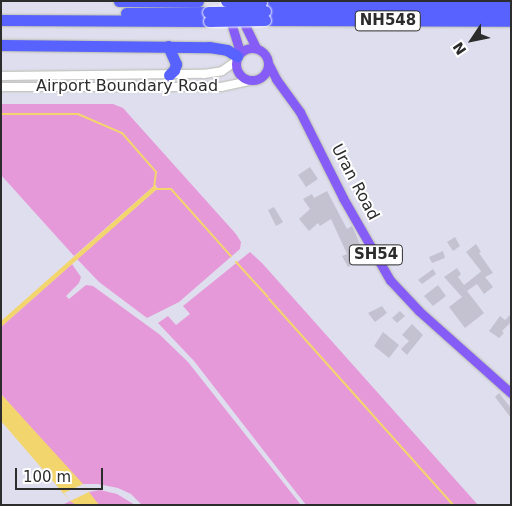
<!DOCTYPE html>
<html>
<head>
<meta charset="utf-8">
<style>
	body { margin:0 }
	#map { position:relative; width:512px; height:506px; overflow:hidden; background:#dfdeee; font-family:"DejaVu Sans",sans-serif }
	div>[style] { position:absolute }
	[style*='--x'] { left:calc(var(--x)*1px); top:calc(var(--y)*1px); width:calc(var(--w)*1px); rotate:calc(var(--a)*1deg) }
	.green>* { inset:0; background:#e699d9 }
	.water>* { inset:0; background:#f3d56e }
	.pier>* { inset:0; background:#dfdeee }
	.stream>* { height:2px; margin:-1px; padding:0 1px; transform-origin:1px; border-radius:1px; background:#f3d56e }
	.building>* { inset:0; background:#c4c2d0 }
	.roads { filter:drop-shadow(0 0 1px #b8bcae) drop-shadow(0 0 1px #b8bcae) }
	.minor>* { height:8px; margin:-4px; padding:0 4px; transform-origin:4px; border-radius:4px; background:#fff }
	.major>* { height:9px; margin:-4.5px; padding:0 4.5px; transform-origin:4.5px; border-radius:4.5px; background:#865cf6 }
	.major>.ring { margin:-4.5px; padding:0; box-sizing:content-box; background:none; border:9px solid #865cf6; border-radius:50% }
	.highway>* { height:11px; margin:-5.5px; padding:0 5.5px; transform-origin:5.5px; border-radius:5.5px; background:#5862ff }
	.bridges { filter:drop-shadow(0 0 1px #fff) drop-shadow(0 0 1px #fff) }
	.highway-bridge>* { height:11px; margin:-5.5px; padding:0 5.5px; transform-origin:5.5px; border-radius:5.5px; background:#5862ff }
	span { translate:-50% -50%; white-space:nowrap; text-align:center; line-height:1.15; -webkit-text-stroke:4px #fff; paint-order:stroke }
	.shield-label span { padding:1px 4px; background:#fff; border:1px solid; border-radius:4px; -webkit-text-stroke-width:0 }
	.shield-label { font-size:15px; color:#2c2c2c; font-weight:700 }
	.street-label { font-size:16px; color:#2c2c2c }
	.frame { position:absolute; inset:0; border:2px solid #2c2c2c; pointer-events:none }
	.north { position:absolute; left:447px; top:15px; width:50px; height:50px; -webkit-text-stroke:4px #fff; paint-order:stroke; rotate:236deg; font-size:14px; font-weight:700; line-height:20px; text-align:center; color:#2c2c2c }
	.north::after { content:''; display:block; margin:auto; width:18px; height:22px; background:#2c2c2c; clip-path:polygon(50% 0,100% 100%,50% 72%,0 100%) }
	.scale { position:absolute; left:15px; top:468px; width:88px; height:22px; box-sizing:border-box; border:2px solid #2c2c2c; border-top:0; padding-left:6px; font-size:15px; line-height:18px; white-space:nowrap; color:#2c2c2c; -webkit-text-stroke:4px #fff; paint-order:stroke }
</style>
</head>
<body>
<div id="map">
	<div class="green">
		<i style="clip-path:polygon(1px 104px,113px 104px,123px 108px,236px 234px,241px 242px,240px 249px,179px 302px,147px 318px,99px 282px,77px 259px,157px 189px,157px 187px,155px 185px,74px 256px,1px 175px)"></i>
		<i style="clip-path:polygon(250px 252px,262px 263px,478px 505px,306px 505px,194px 361px,158px 323px,168px 316px,176px 325px,190px 314px,183px 306px)"></i>
		<i style="clip-path:polygon(72px 264px,81px 277px,79px 283px,66px 296px,69px 299px,86px 285px,93px 286px,159px 334px,188px 362px,301px 505px,142px 505px,131px 494px,118px 488px,98px 484px,83px 484px,79px 482px,1px 394px,1px 327px)"></i>
		<i style="clip-path:polygon(100px 490px,117px 494px,135px 505px,62px 505px,89px 492px)"></i>
	</div>
	<div class="water">
		<i style="clip-path:polygon(155px 185px,157px 189px,1px 327px,1px 321px)"></i>
		<i style="clip-path:polygon(1px 394px,83px 484px,99px 505px,76px 505px,70px 501px,1px 421px)"></i>
	</div>
	<div class="pier">
		<i style="clip-path:polygon(83px 484px,89px 492px,70px 501px,64px 493px)"></i>
	</div>
	<div class="stream">
		<i style="--x:1;--y:114;--w:77;--a:0"></i>
		<i style="--x:78;--y:114;--w:48;--a:23.4"></i>
		<i style="--x:122;--y:133;--w:52;--a:48.9"></i>
		<i style="--x:156;--y:172;--w:16;--a:97"></i>
		<i style="--x:156;--y:189;--w:15;--a:0"></i>
		<i style="--x:171;--y:189;--w:90;--a:48.2"></i>
		<i style="--x:236;--y:262;--w:47;--a:47.6"></i>
		<i style="--x:269;--y:299;--w:276;--a:48.2"></i>
	</div>
	<div class="building">
		<i style="clip-path:polygon(310px 167px,318px 179px,306px 187px,298px 175px)"></i>
		<i style="clip-path:polygon(327px 191px,347px 229px,352px 226px,366px 258px,348px 267px,342px 256px,347px 254px,331px 219px,320px 226px,318px 223px,309px 231px,299px 219px,310px 209px,303px 199px,312px 194px,314px 198px)"></i>
		<i style="clip-path:polygon(274px 207px,283px 222px,276px 226px,268px 210px)"></i>
		<i style="clip-path:polygon(455px 237px,460px 246px,453px 251px,447px 242px)"></i>
		<i style="clip-path:polygon(476px 244px,481px 252px,479px 253px,493px 273px,485px 277px,493px 287px,484px 294px,477px 284px,467px 291px,484px 313px,465px 328px,449px 307px,462px 297px,444px 277px,457px 268px,461px 274px,458px 277px,464px 285px,478px 274px,481px 271px,466px 252px)"></i>
		<i style="clip-path:polygon(443px 251px,445px 258px,432px 263px,429px 257px)"></i>
		<i style="clip-path:polygon(433px 269px,436px 274px,422px 284px,418px 280px)"></i>
		<i style="clip-path:polygon(438px 285px,446px 296px,433px 306px,424px 296px)"></i>
		<i style="clip-path:polygon(382px 306px,387px 313px,375px 322px,368px 313px)"></i>
		<i style="clip-path:polygon(400px 311px,405px 316px,397px 323px,392px 318px)"></i>
		<i style="clip-path:polygon(511px 314px,511px 322px,502px 331px,504px 333px,499px 338px,489px 331px,500px 316px,505px 320px)"></i>
		<i style="clip-path:polygon(412px 324px,423px 335px,407px 355px,401px 349px,409px 341px,402px 335px)"></i>
		<i style="clip-path:polygon(383px 332px,399px 345px,389px 358px,374px 346px)"></i>
		<i style="clip-path:polygon(499px 393px,511px 408px,511px 418px,495px 397px)"></i>
	</div>
	<div class="roads">
		<div class="minor">
			<i style="--x:1;--y:76;--w:203;--a:-0.6"></i>
			<i style="--x:204;--y:74;--w:18;--a:-9"></i>
			<i style="--x:222;--y:71;--w:16;--a:-35"></i>
			<i style="--x:1;--y:87;--w:220;--a:0"></i>
			<i style="--x:221;--y:87;--w:33;--a:-12"></i>
		</div>
		<div class="major">
			<i style="--x:240;--y:15;--w:37;--a:64"></i>
			<i style="--x:229;--y:16;--w:38;--a:73"></i>
			<i class="ring" style="left:236px;top:48px;width:23px;height:23px"></i>
			<i style="--x:268;--y:63;--w:18;--a:63"></i>
			<i style="--x:276;--y:79;--w:41;--a:54"></i>
			<i style="--x:300;--y:112;--w:96;--a:63.4"></i>
			<i style="--x:343;--y:198;--w:95;--a:60.2"></i>
			<i style="--x:390;--y:280;--w:42;--a:46.9"></i>
			<i style="--x:419;--y:311;--w:123;--a:41.7"></i>
		</div>
		<div class="highway">
			<i style="--x:119;--y:1;--w:79;--a:0"></i>
			<i style="--x:261;--y:2;--w:250;--a:0"></i>
			<i style="--x:265;--y:11;--w:246;--a:0"></i>
			<i style="--x:126;--y:13;--w:82;--a:-0.7"></i>
			<i style="--x:1;--y:20;--w:208;--a:0.3"></i>
			<i style="--x:265;--y:20;--w:246;--a:0.2"></i>
			<i style="--x:1;--y:45;--w:208;--a:0.6"></i>
			<i style="--x:209;--y:47;--w:18;--a:9"></i>
			<i style="--x:227;--y:50;--w:12;--a:31"></i>
			<i style="--x:168;--y:46;--w:20;--a:66"></i>
			<i style="--x:176;--y:64;--w:6;--a:108"></i>
			<i style="--x:174;--y:70;--w:7;--a:135"></i>
		</div>
	</div>
	<div class="bridges">
		<div class="highway-bridge">
			<i style="--x:226;--y:1;--w:35;--a:2"></i>
			<i style="--x:208;--y:12;--w:57;--a:-1"></i>
			<i style="--x:209;--y:21;--w:56;--a:-1"></i>
		</div>
	</div>
	<div class="shield-label">
		<span style="left:388px;top:21px">NH548</span>
		<span style="left:376px;top:255px">SH54</span>
	</div>
	<div class="street-label">
		<span style="left:127px;top:86px">Airport Boundary Road</span>
		<span style="left:355px;top:182px;rotate:62deg">Uran Road</span>
	</div>
	<div class="frame"></div>
	<div class="north">N</div>
	<div class="scale">100 m</div>
</div>
</body>
</html>
